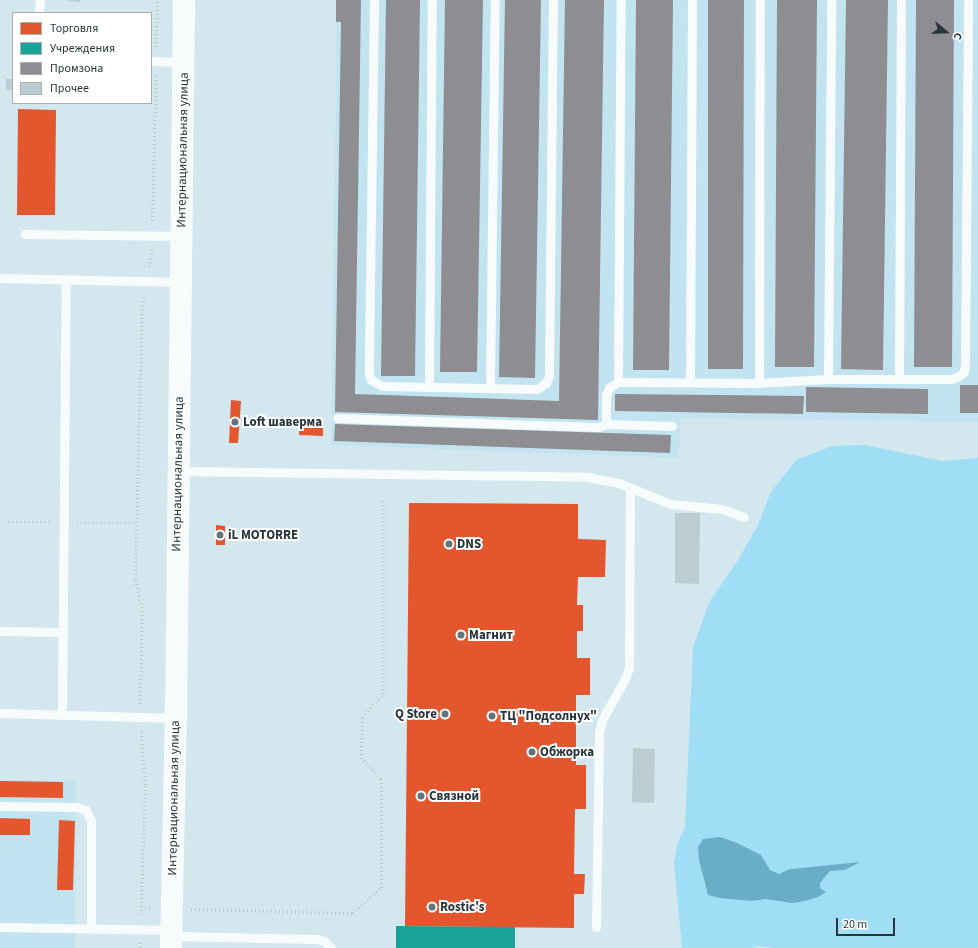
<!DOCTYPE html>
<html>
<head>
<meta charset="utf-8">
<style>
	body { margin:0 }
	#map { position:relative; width:978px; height:948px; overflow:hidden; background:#d3e7ee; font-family:"Source Sans 3",sans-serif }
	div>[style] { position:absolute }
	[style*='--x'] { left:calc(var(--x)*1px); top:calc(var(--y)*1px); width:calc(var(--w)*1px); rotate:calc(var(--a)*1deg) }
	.built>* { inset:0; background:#c2e4f1 }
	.green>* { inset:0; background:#a0def5 }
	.water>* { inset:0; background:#69aec5 }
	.shops>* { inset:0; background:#e4572e }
	.public>* { inset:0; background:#17a398 }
	.industry>* { inset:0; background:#8d8d92 }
	.building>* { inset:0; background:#bccdd2 }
	.path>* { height:2.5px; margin-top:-1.25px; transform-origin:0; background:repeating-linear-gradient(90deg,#c0c7c9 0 1px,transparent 0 4px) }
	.lane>* { height:9px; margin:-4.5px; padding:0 4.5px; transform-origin:4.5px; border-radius:4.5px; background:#f8fbfc }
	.primary>* { height:22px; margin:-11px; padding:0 11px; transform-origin:11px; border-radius:11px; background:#f8fbfc }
	.dots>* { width:11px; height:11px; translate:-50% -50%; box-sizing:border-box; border:2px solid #fff; border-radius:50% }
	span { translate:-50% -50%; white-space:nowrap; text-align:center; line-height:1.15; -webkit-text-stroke:4px #fff; paint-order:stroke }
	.street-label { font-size:13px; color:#27363b }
	.poi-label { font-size:13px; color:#27363b; font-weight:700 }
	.left { translate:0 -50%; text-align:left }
	.right { translate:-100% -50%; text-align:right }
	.legend { position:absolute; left:12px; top:12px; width:140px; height:92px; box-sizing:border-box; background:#fff; border:1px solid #a9afb1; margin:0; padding:5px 7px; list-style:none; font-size:12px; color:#27363b }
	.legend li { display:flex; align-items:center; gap:8px; height:20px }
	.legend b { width:20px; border:1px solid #a9afb1 }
	.north { position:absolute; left:926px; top:12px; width:40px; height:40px; -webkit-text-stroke:3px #fff; paint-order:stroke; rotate:109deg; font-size:11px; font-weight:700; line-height:16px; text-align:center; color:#27363b }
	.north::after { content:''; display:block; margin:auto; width:14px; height:18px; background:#27363b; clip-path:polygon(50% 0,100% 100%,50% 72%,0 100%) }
	.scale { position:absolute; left:836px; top:918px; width:59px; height:18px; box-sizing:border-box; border:2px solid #27363b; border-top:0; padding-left:5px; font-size:12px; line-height:14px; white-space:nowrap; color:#27363b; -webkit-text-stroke:3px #fff; paint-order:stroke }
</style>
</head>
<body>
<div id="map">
	<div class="built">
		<i style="clip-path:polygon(337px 0,978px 0,978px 422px,680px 418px,679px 458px,331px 445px)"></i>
		<i style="clip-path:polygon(0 780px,76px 781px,75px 948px,0 948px)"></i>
	</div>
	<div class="green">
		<i style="clip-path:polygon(evenodd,865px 445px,942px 461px,978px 458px,978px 948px,774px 948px,759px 946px,751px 948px,682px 948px,674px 863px,677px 844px,685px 828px,693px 647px,710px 601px,738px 560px,757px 527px,771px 492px,796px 460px,832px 446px,865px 445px,720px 837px,735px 842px,760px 855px,770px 870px,779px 875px,790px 869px,860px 862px,845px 870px,830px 871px,820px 883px,820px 888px,825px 892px,818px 897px,792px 903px,765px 899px,752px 901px,705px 886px,703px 875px,720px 837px)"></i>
	</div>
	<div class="water">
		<i style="clip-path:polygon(720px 837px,735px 842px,761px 855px,770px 870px,779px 874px,790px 869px,860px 862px,845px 870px,830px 871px,820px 883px,820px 888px,826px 892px,818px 897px,805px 901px,792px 903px,765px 899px,752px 901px,720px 898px,708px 895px,699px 860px,698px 847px,703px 839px)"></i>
	</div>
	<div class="shops">
		<i style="clip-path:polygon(18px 109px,56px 110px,55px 215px,17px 215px)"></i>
		<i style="clip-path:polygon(231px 400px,241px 401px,238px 443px,229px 443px)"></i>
		<i style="clip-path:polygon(299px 423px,323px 423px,323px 436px,299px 435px)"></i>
		<i style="clip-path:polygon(409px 503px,578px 504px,578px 539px,606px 540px,605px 577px,578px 577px,577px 605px,583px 605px,583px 631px,577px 631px,577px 658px,590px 658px,590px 695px,576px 695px,576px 765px,586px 765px,586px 809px,575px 809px,574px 874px,585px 874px,584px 894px,574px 894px,574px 928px,405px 926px)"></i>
		<i style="clip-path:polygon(216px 525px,225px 526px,225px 545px,216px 545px)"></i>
		<i style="clip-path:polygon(0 781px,63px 782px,63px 798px,0 797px)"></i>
		<i style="clip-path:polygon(0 818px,30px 819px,30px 835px,0 835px)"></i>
		<i style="clip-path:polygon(59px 820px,75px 821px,73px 890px,57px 890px)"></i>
	</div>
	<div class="public">
		<i style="clip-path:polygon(396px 926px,515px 927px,515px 948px,396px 948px)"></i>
	</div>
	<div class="industry">
		<i style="clip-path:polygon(336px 0,361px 0,355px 394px,559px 401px,565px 0,604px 0,598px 420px,335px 412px,341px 22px,336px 22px)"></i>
		<i style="clip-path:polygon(386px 0,420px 0,415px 376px,381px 376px)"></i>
		<i style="clip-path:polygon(445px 0,483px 0,477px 372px,440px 372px)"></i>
		<i style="clip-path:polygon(505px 0,541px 0,535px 378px,499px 377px)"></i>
		<i style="clip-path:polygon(636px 0,673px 0,669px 370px,633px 370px)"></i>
		<i style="clip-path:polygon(708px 0,744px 0,743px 369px,708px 369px)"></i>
		<i style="clip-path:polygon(777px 0,817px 0,814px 367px,775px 367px)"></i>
		<i style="clip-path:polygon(846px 0,888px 0,883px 370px,841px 369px)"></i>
		<i style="clip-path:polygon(916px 0,954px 0,952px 367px,914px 367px)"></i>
		<i style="clip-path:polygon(960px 385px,978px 385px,978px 413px,960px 413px)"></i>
		<i style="clip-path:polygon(806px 387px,928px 389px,928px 414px,806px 412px)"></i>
		<i style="clip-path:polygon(615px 394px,804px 396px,803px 414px,615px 411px)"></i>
		<i style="clip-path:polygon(335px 424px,671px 435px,670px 453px,334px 441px)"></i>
	</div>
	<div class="building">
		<i style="clip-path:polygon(69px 0,80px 0,80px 2px,69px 1px)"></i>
		<i style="clip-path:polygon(6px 79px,13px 79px,13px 90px,6px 90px)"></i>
		<i style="clip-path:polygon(675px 513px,700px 513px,699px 584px,675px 583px)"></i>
		<i style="clip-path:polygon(633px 748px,655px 749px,654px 803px,632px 802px)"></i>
	</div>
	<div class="path">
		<i style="--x:156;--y:47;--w:47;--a:-88.8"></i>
		<i style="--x:152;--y:221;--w:147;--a:-88.4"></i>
		<i style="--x:149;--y:267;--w:19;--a:-81"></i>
		<i style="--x:8;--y:522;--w:42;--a:0"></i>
		<i style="--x:77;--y:523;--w:59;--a:0"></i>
		<i style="--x:140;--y:704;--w:96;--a:-88.8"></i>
		<i style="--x:142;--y:608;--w:30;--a:-104"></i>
		<i style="--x:135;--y:579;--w:273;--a:-88.5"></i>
		<i style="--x:142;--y:306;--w:10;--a:-79"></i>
		<i style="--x:141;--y:907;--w:11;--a:5"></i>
		<i style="--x:191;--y:909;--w:161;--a:1.4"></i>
		<i style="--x:352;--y:913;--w:38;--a:-41"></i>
		<i style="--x:381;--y:888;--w:109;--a:-90"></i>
		<i style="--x:381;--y:779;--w:28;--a:-135"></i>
		<i style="--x:361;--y:759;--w:42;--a:-88.6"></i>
		<i style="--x:362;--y:717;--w:31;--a:-48"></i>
		<i style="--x:383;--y:694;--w:195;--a:-90"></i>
		<i style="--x:141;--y:915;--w:130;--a:-88.2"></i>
		<i style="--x:145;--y:785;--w:54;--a:-94.2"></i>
		<i style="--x:140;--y:948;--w:6;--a:-90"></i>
	</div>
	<div class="lane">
		<i style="--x:374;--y:0;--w:374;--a:90.8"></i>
		<i style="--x:369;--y:374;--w:6;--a:72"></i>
		<i style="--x:371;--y:380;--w:13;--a:27"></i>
		<i style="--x:383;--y:386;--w:154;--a:1.1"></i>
		<i style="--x:537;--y:389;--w:11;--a:-34"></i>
		<i style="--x:546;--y:383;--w:9;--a:-69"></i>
		<i style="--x:549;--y:375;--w:375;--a:-89.4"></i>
		<i style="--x:39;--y:13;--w:13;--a:-86"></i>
		<i style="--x:151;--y:61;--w:33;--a:2"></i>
		<i style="--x:25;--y:234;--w:157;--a:0.7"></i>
		<i style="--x:0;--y:278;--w:181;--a:1.3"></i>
		<i style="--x:828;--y:379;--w:379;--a:-89.5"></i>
		<i style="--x:899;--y:379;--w:379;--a:-89.7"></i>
		<i style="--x:618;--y:382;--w:382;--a:-89.6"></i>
		<i style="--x:690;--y:382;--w:382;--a:-89.7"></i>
		<i style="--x:759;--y:383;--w:383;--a:-89.9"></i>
		<i style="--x:429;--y:387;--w:387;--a:-89.6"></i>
		<i style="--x:490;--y:388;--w:388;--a:-89.3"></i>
		<i style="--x:337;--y:418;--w:261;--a:2"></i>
		<i style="--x:598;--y:427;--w:9;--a:-21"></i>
		<i style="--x:672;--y:426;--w:66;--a:-178.3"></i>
		<i style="--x:606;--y:424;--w:29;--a:-90"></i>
		<i style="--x:606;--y:395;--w:8;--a:-67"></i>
		<i style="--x:609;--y:388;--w:11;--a:-34"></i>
		<i style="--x:618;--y:382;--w:141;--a:0.4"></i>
		<i style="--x:759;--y:383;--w:69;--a:-3.3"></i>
		<i style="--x:828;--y:379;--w:123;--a:0"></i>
		<i style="--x:951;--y:379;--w:9;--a:-21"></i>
		<i style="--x:959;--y:376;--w:6;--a:-39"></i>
		<i style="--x:964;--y:372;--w:9;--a:-84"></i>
		<i style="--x:965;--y:363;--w:363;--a:-89.5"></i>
		<i style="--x:178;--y:471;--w:410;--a:0.8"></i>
		<i style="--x:588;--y:477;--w:32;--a:11"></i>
		<i style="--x:619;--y:483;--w:55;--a:22.4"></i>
		<i style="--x:670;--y:504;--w:52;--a:5.5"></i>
		<i style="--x:722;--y:509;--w:23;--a:20"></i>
		<i style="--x:0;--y:631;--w:63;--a:0.9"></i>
		<i style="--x:0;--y:713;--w:176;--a:1.6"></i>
		<i style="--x:62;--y:714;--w:434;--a:-89.5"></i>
		<i style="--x:0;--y:806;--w:76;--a:0.8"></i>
		<i style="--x:76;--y:807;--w:10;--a:17"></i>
		<i style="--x:86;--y:810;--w:12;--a:66"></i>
		<i style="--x:91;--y:821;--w:107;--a:90"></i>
		<i style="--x:0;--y:927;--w:172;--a:1"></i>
		<i style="--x:596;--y:927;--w:195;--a:-89.1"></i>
		<i style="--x:599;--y:732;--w:12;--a:-76"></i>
		<i style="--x:602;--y:720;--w:45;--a:-60.6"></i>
		<i style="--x:624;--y:681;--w:14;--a:-69"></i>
		<i style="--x:629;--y:668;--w:180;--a:-89.7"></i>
		<i style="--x:172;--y:936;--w:145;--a:1.2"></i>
		<i style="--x:317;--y:939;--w:7;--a:16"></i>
		<i style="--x:324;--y:941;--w:10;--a:45"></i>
	</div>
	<div class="primary">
		<i style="--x:171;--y:948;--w:230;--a:-88.8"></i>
		<i style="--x:176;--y:718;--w:718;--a:-89.36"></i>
	</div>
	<div class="dots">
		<i style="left:235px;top:422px;background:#63747a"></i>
		<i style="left:220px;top:535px;background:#63747a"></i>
		<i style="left:449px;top:544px;background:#63747a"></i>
		<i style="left:461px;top:635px;background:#63747a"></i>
		<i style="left:445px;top:714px;background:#63747a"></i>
		<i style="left:492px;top:716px;background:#63747a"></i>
		<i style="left:532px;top:752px;background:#63747a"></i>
		<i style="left:421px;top:796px;background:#63747a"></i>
		<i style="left:432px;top:907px;background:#63747a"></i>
	</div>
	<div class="street-label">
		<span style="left:183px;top:150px;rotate:-89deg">Интернациональная улица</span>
		<span style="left:178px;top:474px;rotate:-89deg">Интернациональная улица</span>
		<span style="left:174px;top:798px;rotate:-89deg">Интернациональная улица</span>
	</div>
	<div class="poi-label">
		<span class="left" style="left:243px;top:422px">Loft шаверма</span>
		<span class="left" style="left:228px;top:535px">iL MOTORRE</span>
		<span class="left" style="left:457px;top:544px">DNS</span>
		<span class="left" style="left:469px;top:635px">Магнит</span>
		<span class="right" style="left:437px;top:714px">Q Store</span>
		<span class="left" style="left:500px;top:716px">ТЦ "Подсолнух"</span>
		<span class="left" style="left:540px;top:752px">Обжорка</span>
		<span class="left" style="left:429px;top:796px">Связной</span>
		<span class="left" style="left:440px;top:907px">Rostic's</span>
	</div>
	<ul class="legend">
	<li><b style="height:11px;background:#e4572e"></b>Торговля</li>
	<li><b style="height:11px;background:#17a398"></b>Учреждения</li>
	<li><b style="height:11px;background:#8d8d92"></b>Промзона</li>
	<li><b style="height:11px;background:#bccdd2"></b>Прочее</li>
	</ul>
	<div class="north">С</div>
	<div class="scale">20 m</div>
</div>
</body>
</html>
